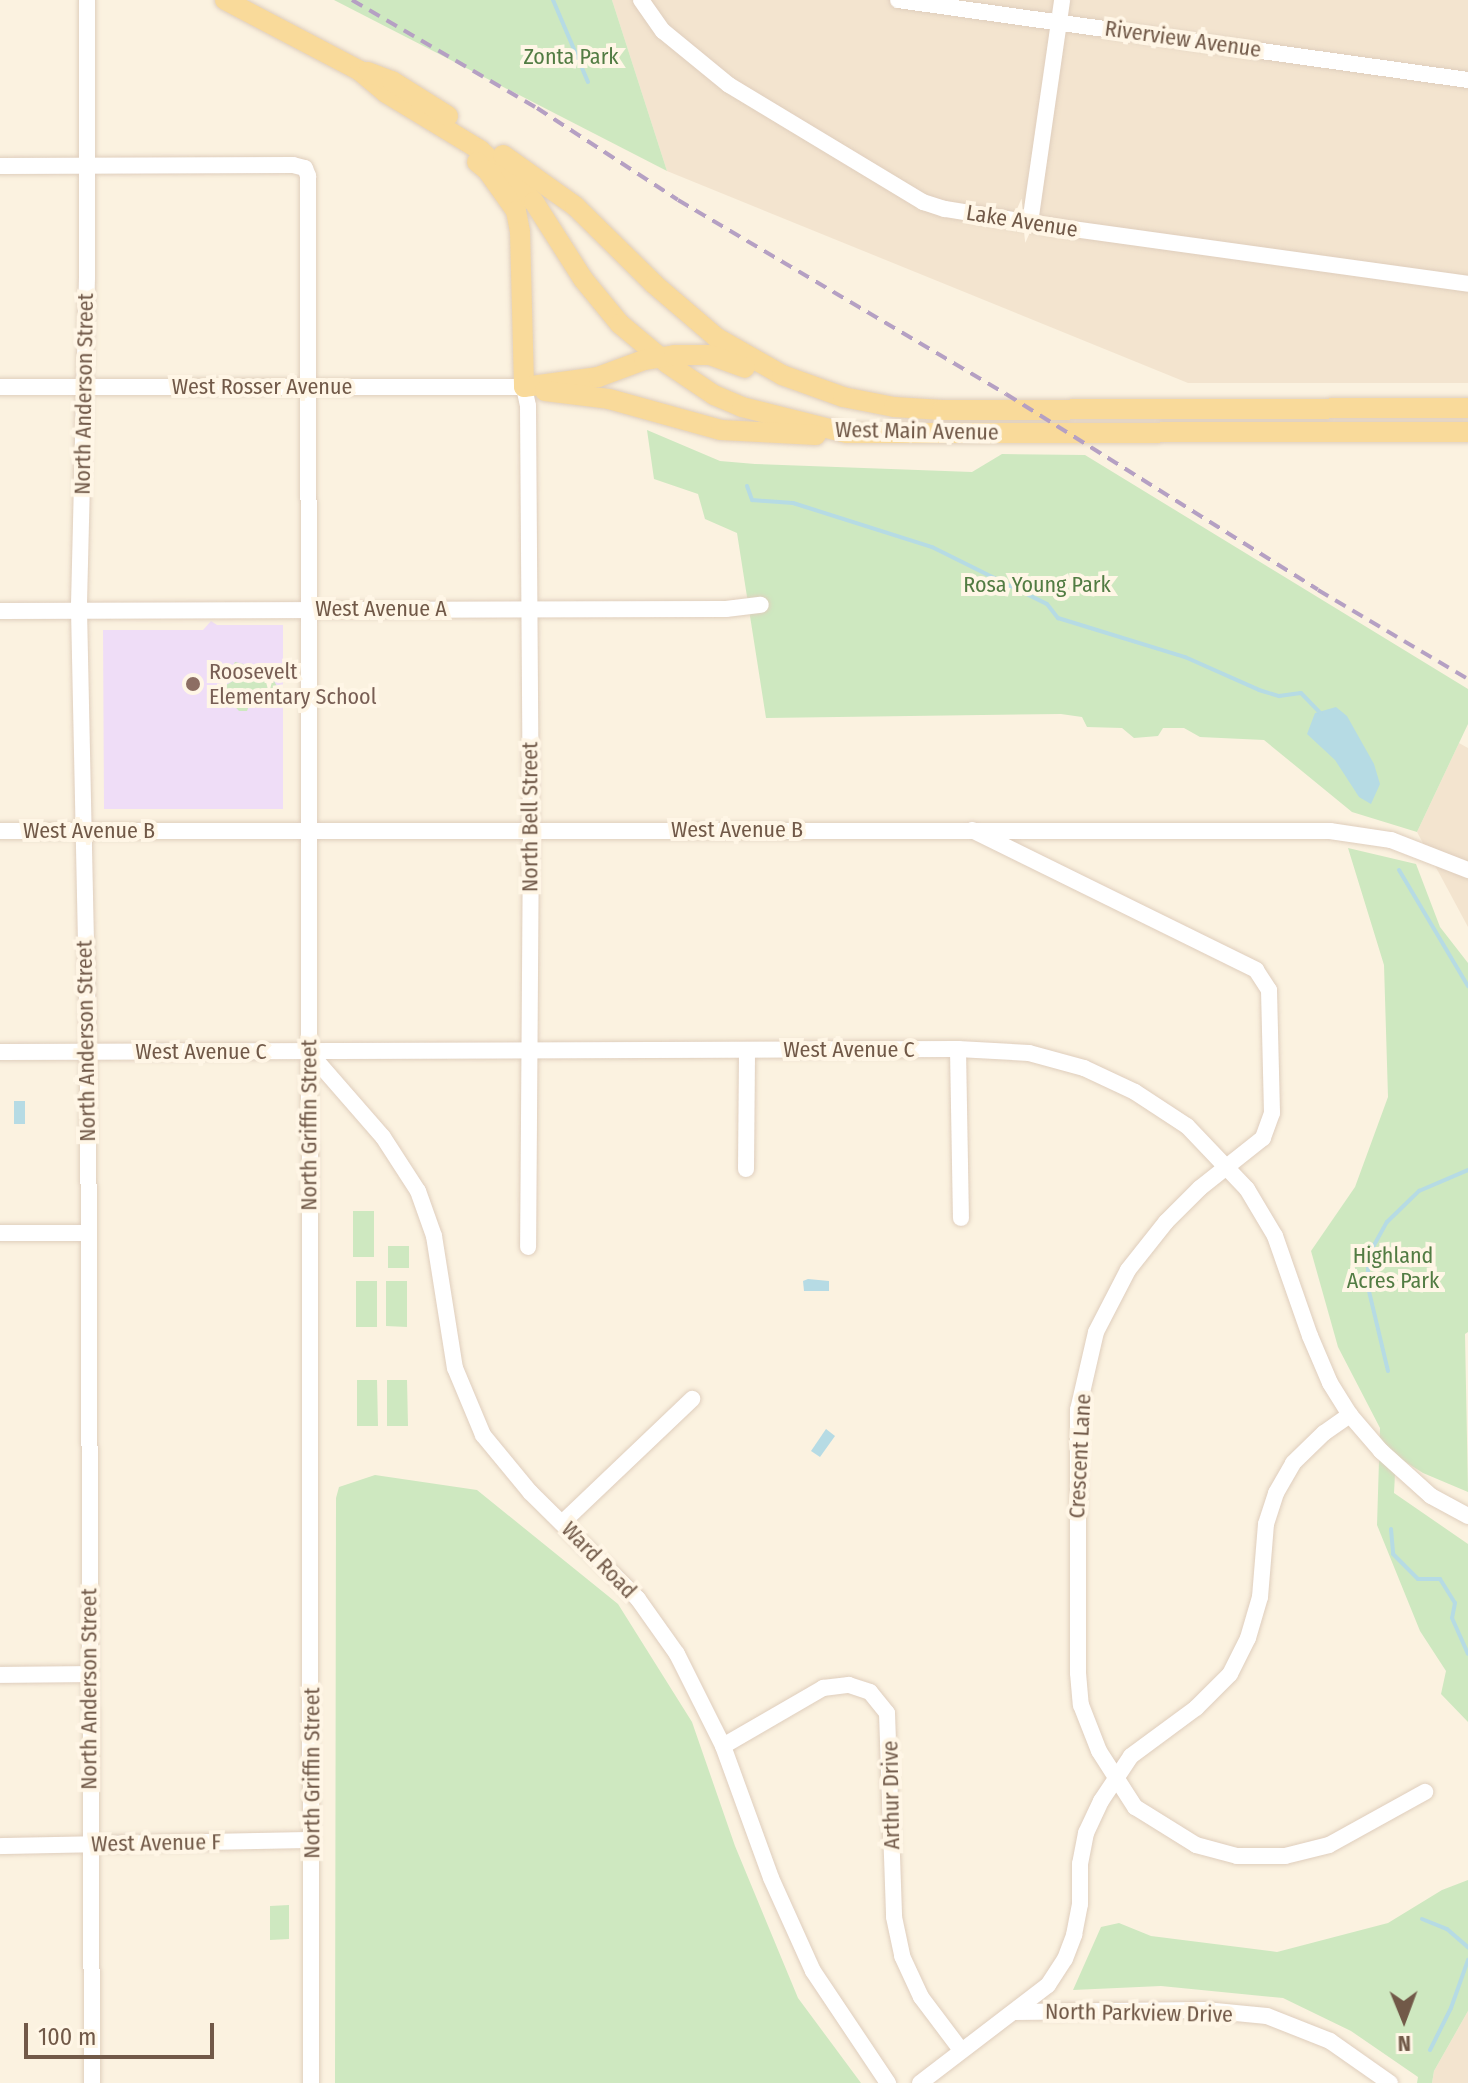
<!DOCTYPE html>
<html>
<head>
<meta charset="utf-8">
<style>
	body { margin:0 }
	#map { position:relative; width:1468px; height:2083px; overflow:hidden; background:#fbf2e0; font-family:"Fira Sans Condensed",sans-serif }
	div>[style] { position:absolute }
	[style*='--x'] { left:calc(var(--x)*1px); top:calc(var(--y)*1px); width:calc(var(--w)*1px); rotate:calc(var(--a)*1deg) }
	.residential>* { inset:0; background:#f3e4cf }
	.education>* { inset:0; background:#efddf7 }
	.green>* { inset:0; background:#cee8c0 }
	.water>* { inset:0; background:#b6dbe4 }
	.stream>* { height:4px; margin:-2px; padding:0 2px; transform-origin:2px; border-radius:2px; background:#b6dbe4 }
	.roads { filter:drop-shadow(0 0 2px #dfcebd) drop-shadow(0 0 2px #dfcebd) }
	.minor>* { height:16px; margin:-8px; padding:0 8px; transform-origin:8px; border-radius:8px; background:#fff }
	.major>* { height:20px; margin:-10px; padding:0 10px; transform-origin:10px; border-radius:10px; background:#f9da9a }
	.rail>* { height:4px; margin-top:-2px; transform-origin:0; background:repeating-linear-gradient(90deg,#b5a0c3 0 12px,transparent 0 20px) }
	.dots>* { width:22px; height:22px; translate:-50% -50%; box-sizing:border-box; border:4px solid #fff6e6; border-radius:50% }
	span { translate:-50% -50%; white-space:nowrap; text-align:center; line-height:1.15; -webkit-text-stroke:8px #fff6e6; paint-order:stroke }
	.street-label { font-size:22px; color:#715948 }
	.park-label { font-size:22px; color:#527c43 }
	.education-label { font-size:22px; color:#785e54 }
	.left { translate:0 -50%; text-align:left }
	.north { position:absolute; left:1364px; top:1979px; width:80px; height:80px; -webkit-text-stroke:6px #fff6e6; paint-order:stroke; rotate:179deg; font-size:22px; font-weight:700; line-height:32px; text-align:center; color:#715948 }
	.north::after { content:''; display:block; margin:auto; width:28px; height:36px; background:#715948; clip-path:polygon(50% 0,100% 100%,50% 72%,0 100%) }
	.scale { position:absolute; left:24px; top:2023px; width:190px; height:36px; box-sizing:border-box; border:4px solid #715948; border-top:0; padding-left:10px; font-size:24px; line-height:28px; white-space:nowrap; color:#715948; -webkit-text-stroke:6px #fff6e6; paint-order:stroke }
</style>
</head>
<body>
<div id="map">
	<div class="residential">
		<i style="clip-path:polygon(612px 0,1468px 0,1468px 383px,1188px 383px,667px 171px)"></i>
		<i style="clip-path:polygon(1459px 743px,1468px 748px,1468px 927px,1417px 832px)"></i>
		<i style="clip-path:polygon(1468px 2011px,1468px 2083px,1432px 2083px,1434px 2071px)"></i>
	</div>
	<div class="education">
		<i style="clip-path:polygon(211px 621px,217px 625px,283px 625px,283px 809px,104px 809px,103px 630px,203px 630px)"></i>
	</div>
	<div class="green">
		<i style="clip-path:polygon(334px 0,612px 0,667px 171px)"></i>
		<i style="clip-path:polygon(647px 430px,720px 461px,755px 464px,972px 472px,1002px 454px,1085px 455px,1468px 689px,1468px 724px,1417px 832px,1352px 812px,1264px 740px,1200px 737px,1184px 728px,1163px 728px,1158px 736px,1134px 738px,1122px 728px,1087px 727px,1082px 717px,1061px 714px,766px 718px,737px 533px,705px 519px,698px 494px,654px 479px)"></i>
		<i style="clip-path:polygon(235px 662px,268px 670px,279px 690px,277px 705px,249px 706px,247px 711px,239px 711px,225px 696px,226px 685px,233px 681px,229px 672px)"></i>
		<i style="clip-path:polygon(1348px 848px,1416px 864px,1440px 927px,1468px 963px,1468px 1332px,1465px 1334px,1468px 1492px,1423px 1473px,1396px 1456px,1394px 1493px,1468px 1544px,1468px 1722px,1441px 1694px,1446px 1671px,1420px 1631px,1377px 1525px,1380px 1428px,1338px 1347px,1311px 1251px,1355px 1187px,1388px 1097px,1384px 965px)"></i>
		<i style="clip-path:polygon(353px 1211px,374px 1211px,374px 1257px,353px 1257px)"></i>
		<i style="clip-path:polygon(388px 1246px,409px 1246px,409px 1268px,388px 1268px)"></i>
		<i style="clip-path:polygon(356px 1281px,377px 1281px,377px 1327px,356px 1327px)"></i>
		<i style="clip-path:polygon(386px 1281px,407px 1281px,407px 1327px,386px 1326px)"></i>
		<i style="clip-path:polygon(357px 1380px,377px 1380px,378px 1426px,357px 1426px)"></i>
		<i style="clip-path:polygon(387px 1380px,407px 1380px,408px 1426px,387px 1426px)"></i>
		<i style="clip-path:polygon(375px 1475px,477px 1490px,618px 1604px,692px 1722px,735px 1846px,798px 1998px,861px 2083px,335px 2083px,336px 1498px,339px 1487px)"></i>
		<i style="clip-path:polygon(1468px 1880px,1468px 2011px,1434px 2071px,1432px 2083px,1417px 2083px,1418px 2077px,1351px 2031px,1283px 1998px,1161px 1986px,1073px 1990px,1101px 1927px,1119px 1923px,1151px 1936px,1277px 1952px,1388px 1923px,1442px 1890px)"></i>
		<i style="clip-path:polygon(289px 1905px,289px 1939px,270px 1940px,270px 1906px)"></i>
	</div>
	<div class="water">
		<i style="clip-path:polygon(1336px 707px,1347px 716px,1374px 764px,1380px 784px,1371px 804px,1359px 797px,1335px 760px,1307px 734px,1315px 713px)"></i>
		<i style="clip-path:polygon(14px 1101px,25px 1101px,25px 1124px,14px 1124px)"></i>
		<i style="clip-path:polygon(808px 1279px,829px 1281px,829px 1291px,804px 1291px,803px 1281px)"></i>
		<i style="clip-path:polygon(826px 1429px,835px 1436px,820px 1457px,811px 1451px)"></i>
	</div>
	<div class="stream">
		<i style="--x:553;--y:0;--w:89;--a:66.9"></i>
		<i style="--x:747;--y:486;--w:15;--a:70"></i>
		<i style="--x:752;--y:500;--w:41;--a:4.2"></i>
		<i style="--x:793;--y:503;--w:146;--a:17.6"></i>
		<i style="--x:932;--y:547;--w:128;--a:26.4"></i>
		<i style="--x:1047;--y:604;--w:18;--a:52"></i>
		<i style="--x:1058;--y:618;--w:133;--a:17.1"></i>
		<i style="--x:1185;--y:657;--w:81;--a:24"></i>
		<i style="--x:1259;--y:690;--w:21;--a:17"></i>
		<i style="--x:1279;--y:696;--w:22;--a:-8"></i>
		<i style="--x:1301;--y:693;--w:28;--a:46"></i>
		<i style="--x:1399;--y:870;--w:135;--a:59.3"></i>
		<i style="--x:1388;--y:1371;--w:86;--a:-103.4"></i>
		<i style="--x:1368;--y:1287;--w:31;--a:-90"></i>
		<i style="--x:1368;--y:1256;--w:39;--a:-61"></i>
		<i style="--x:1387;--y:1222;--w:45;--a:-44.1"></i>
		<i style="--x:1419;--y:1191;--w:53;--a:-23.2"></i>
		<i style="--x:1391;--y:1529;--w:25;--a:85"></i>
		<i style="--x:1393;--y:1554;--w:35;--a:45"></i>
		<i style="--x:1418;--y:1579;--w:22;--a:0"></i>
		<i style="--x:1440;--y:1579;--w:28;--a:58"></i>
		<i style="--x:1455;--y:1603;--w:15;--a:101"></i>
		<i style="--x:1452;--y:1618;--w:39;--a:66"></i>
		<i style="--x:1422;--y:1919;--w:27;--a:22"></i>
		<i style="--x:1447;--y:1929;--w:28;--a:41"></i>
		<i style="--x:1430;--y:2050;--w:47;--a:-63.4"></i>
		<i style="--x:1451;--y:2008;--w:51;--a:-70.5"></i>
	</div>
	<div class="roads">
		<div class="minor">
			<i style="--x:87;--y:0;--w:277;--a:90"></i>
			<i style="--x:87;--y:277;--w:332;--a:91.4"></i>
			<i style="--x:79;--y:609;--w:443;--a:88.8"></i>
			<i style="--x:88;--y:1052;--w:1031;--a:89.78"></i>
			<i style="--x:641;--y:0;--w:38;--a:55"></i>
			<i style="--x:663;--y:31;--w:85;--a:39.3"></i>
			<i style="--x:729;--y:85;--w:227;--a:31.1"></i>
			<i style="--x:923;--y:202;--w:23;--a:18"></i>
			<i style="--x:945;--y:209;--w:100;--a:9.2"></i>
			<i style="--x:1044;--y:225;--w:428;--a:7.9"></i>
			<i style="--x:898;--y:0;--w:576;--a:7.99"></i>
			<i style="--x:0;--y:166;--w:293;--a:-0.2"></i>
			<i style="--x:293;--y:165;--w:12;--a:14"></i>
			<i style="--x:305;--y:168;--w:9;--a:69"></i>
			<i style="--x:308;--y:176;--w:1907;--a:89.91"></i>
			<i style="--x:1030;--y:223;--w:225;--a:-81.8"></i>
			<i style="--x:0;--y:387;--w:524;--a:0"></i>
			<i style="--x:524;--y:387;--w:19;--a:78"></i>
			<i style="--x:528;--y:406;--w:425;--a:89.6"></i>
			<i style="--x:531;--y:831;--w:416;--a:90.4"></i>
			<i style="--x:0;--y:611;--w:726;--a:-0.16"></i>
			<i style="--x:726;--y:609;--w:35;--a:-7"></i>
			<i style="--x:972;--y:830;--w:317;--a:26.2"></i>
			<i style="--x:1256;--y:970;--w:24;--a:57"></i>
			<i style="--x:1269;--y:990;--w:123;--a:88.6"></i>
			<i style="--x:1272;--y:1113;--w:27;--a:110"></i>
			<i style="--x:1263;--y:1138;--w:80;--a:141.6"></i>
			<i style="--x:1200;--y:1188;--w:48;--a:135"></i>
			<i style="--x:1166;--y:1222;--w:61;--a:128.4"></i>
			<i style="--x:1128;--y:1270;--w:70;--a:117.3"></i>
			<i style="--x:1096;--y:1332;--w:80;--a:103"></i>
			<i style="--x:1078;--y:1410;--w:263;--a:90"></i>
			<i style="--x:1078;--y:1673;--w:32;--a:85"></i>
			<i style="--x:1081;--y:1705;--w:49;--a:68.6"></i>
			<i style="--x:1099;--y:1751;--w:67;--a:57.3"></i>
			<i style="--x:1135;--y:1807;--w:72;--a:31.9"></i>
			<i style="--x:1196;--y:1845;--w:42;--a:15"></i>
			<i style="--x:1237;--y:1856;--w:48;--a:0"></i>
			<i style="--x:1285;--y:1856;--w:45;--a:-14"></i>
			<i style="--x:1329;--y:1845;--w:110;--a:-28.9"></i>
			<i style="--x:0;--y:831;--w:1330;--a:0"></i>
			<i style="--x:1330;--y:831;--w:62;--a:8.4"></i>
			<i style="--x:1391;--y:840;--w:83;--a:21.3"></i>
			<i style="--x:958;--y:1049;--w:169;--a:89"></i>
			<i style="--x:308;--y:1051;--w:114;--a:48.9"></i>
			<i style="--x:383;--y:1137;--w:64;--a:57.1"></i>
			<i style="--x:418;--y:1191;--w:48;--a:70.4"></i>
			<i style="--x:434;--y:1236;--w:134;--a:81"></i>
			<i style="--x:455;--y:1368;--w:73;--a:67.3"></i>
			<i style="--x:483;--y:1435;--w:74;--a:50.5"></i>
			<i style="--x:530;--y:1492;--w:152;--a:44.7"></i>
			<i style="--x:638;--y:1599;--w:67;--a:54.7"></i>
			<i style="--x:677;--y:1654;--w:103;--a:63.4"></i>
			<i style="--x:723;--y:1746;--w:140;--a:70"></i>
			<i style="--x:771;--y:1878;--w:102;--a:65.7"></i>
			<i style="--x:813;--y:1971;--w:135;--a:56.2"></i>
			<i style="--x:0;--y:1052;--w:958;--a:-0.18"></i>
			<i style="--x:958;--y:1049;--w:71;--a:3.2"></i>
			<i style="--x:1029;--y:1053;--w:57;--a:15.3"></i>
			<i style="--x:1084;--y:1068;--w:56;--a:25.2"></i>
			<i style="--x:1135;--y:1092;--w:62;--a:33.2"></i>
			<i style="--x:1187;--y:1126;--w:87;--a:46.4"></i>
			<i style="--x:1247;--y:1189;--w:55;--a:59.2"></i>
			<i style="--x:1275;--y:1236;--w:106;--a:70.7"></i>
			<i style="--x:1310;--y:1336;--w:51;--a:66.9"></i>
			<i style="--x:1330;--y:1383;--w:38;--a:58"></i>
			<i style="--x:1350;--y:1415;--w:48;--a:49.3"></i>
			<i style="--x:1381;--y:1451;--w:67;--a:42"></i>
			<i style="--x:1431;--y:1496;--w:42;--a:28.4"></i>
			<i style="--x:746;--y:1169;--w:118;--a:-89.5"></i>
			<i style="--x:0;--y:1233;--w:87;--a:0"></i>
			<i style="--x:562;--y:1523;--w:180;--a:-43.6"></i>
			<i style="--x:0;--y:1675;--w:89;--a:-0.6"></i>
			<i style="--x:723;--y:1746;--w:116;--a:-30.1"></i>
			<i style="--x:823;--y:1688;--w:26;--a:-7"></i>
			<i style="--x:849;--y:1685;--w:22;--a:18"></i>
			<i style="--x:870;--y:1692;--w:27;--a:51"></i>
			<i style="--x:887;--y:1713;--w:204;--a:88"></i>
			<i style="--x:894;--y:1917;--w:40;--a:78"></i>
			<i style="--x:902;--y:1956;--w:45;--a:65.1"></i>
			<i style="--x:921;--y:1997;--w:66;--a:53"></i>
			<i style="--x:0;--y:1846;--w:312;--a:-1.1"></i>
			<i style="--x:1014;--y:2012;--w:191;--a:-0.6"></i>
			<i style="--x:1205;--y:2010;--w:62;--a:5.5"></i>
			<i style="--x:1267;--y:2016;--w:68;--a:21.6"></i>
			<i style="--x:1330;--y:2041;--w:73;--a:35"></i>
			<i style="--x:920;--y:2083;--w:161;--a:-37.4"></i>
			<i style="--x:1048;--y:1985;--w:31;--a:-57"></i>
			<i style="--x:1065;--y:1959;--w:26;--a:-69"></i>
			<i style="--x:1074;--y:1935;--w:32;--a:-79"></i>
			<i style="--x:1080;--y:1904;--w:40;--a:-90"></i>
			<i style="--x:1080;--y:1864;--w:32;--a:-79"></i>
			<i style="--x:1086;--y:1833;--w:35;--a:-65"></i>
			<i style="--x:1101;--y:1801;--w:54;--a:-56.3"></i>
			<i style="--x:1131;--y:1756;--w:81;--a:-36.4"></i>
			<i style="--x:1196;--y:1708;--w:48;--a:-45"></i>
			<i style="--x:1230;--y:1674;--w:40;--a:-63.4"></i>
			<i style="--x:1248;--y:1638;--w:43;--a:-73.7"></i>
			<i style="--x:1260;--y:1597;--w:73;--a:-85.3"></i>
			<i style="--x:1266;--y:1524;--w:33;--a:-72"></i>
			<i style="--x:1276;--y:1493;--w:34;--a:-60"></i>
			<i style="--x:1293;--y:1463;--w:43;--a:-44.1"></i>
			<i style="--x:1324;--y:1433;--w:32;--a:-35"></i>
		</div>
		<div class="major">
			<i style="--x:225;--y:0;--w:153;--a:27.7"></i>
			<i style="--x:360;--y:71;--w:34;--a:40"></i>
			<i style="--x:386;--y:93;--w:110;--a:31.2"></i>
			<i style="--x:480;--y:150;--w:75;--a:43.9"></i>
			<i style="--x:534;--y:202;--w:91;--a:57.5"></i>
			<i style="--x:583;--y:279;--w:58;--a:50.6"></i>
			<i style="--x:620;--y:324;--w:62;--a:39.8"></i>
			<i style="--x:668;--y:364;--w:55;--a:34"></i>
			<i style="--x:714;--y:395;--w:30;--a:23"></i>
			<i style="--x:742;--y:407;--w:107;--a:14"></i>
			<i style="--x:846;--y:433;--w:622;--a:-0.09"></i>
			<i style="--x:368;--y:72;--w:26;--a:21"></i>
			<i style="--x:392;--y:81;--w:66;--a:32"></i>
			<i style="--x:503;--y:155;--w:88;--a:35.3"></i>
			<i style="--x:575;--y:206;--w:111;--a:44.6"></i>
			<i style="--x:654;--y:284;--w:83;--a:40.6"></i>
			<i style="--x:717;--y:338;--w:75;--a:29.6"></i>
			<i style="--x:782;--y:375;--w:65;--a:19.8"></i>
			<i style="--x:843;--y:397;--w:52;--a:11.1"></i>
			<i style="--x:894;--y:407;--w:48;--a:3.6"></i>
			<i style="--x:942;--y:410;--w:526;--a:-0.22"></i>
			<i style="--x:477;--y:162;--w:13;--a:39"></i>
			<i style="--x:487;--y:170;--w:50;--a:54.7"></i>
			<i style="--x:516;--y:211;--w:21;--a:79"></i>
			<i style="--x:520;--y:232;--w:155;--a:88.5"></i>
			<i style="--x:524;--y:387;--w:75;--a:-7.7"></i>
			<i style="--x:598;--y:377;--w:49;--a:-20.3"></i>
			<i style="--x:644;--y:360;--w:30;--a:-9"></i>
			<i style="--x:674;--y:355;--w:36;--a:0"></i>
			<i style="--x:710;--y:355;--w:37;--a:20"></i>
			<i style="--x:545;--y:391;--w:64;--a:7.1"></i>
			<i style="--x:609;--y:399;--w:116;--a:15.5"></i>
			<i style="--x:721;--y:430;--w:95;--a:3"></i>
		</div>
	</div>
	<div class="rail">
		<i style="--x:352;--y:0;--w:214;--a:30.3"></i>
		<i style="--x:537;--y:108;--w:168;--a:33.1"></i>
		<i style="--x:678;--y:200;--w:381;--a:30.6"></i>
		<i style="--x:1006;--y:394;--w:368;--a:32.1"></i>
		<i style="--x:1318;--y:590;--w:174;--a:30.7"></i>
	</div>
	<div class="dots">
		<i style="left:193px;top:684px;background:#8d6e63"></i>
	</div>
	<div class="street-label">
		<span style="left:1183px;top:39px;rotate:8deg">Riverview Avenue</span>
		<span style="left:1022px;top:221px;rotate:9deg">Lake Avenue</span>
		<span style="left:262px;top:387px">West Rosser Avenue</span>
		<span style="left:84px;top:394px;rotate:-89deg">North Anderson Street</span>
		<span style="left:917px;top:431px;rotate:1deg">West Main Avenue</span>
		<span style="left:381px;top:609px">West Avenue A</span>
		<span style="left:530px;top:817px;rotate:-90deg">North Bell Street</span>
		<span style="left:737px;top:830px">West Avenue B</span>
		<span style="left:89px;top:831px">West Avenue B</span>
		<span style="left:86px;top:1041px;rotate:-91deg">North Anderson Street</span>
		<span style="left:849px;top:1050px">West Avenue C</span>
		<span style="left:201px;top:1052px">West Avenue C</span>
		<span style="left:309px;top:1125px;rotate:-90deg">North Griffin Street</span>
		<span style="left:1080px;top:1456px;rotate:-87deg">Crescent Lane</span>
		<span style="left:599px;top:1560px;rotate:46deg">Ward Road</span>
		<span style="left:89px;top:1689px;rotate:-90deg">North Anderson Street</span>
		<span style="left:312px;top:1773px;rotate:-90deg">North Griffin Street</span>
		<span style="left:891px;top:1795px;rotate:-91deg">Arthur Drive</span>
		<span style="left:156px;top:1843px;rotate:-1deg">West Avenue F</span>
		<span style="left:1139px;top:2013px;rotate:1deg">North Parkview Drive</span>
	</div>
	<div class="park-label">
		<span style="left:571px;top:57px">Zonta Park</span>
		<span style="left:1037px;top:585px">Rosa Young Park</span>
		<span style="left:1393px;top:1268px">Highland<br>Acres Park</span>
	</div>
	<div class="education-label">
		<span class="left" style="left:209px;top:684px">Roosevelt<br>Elementary School</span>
	</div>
	<div class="north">N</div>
	<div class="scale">100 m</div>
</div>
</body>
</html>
